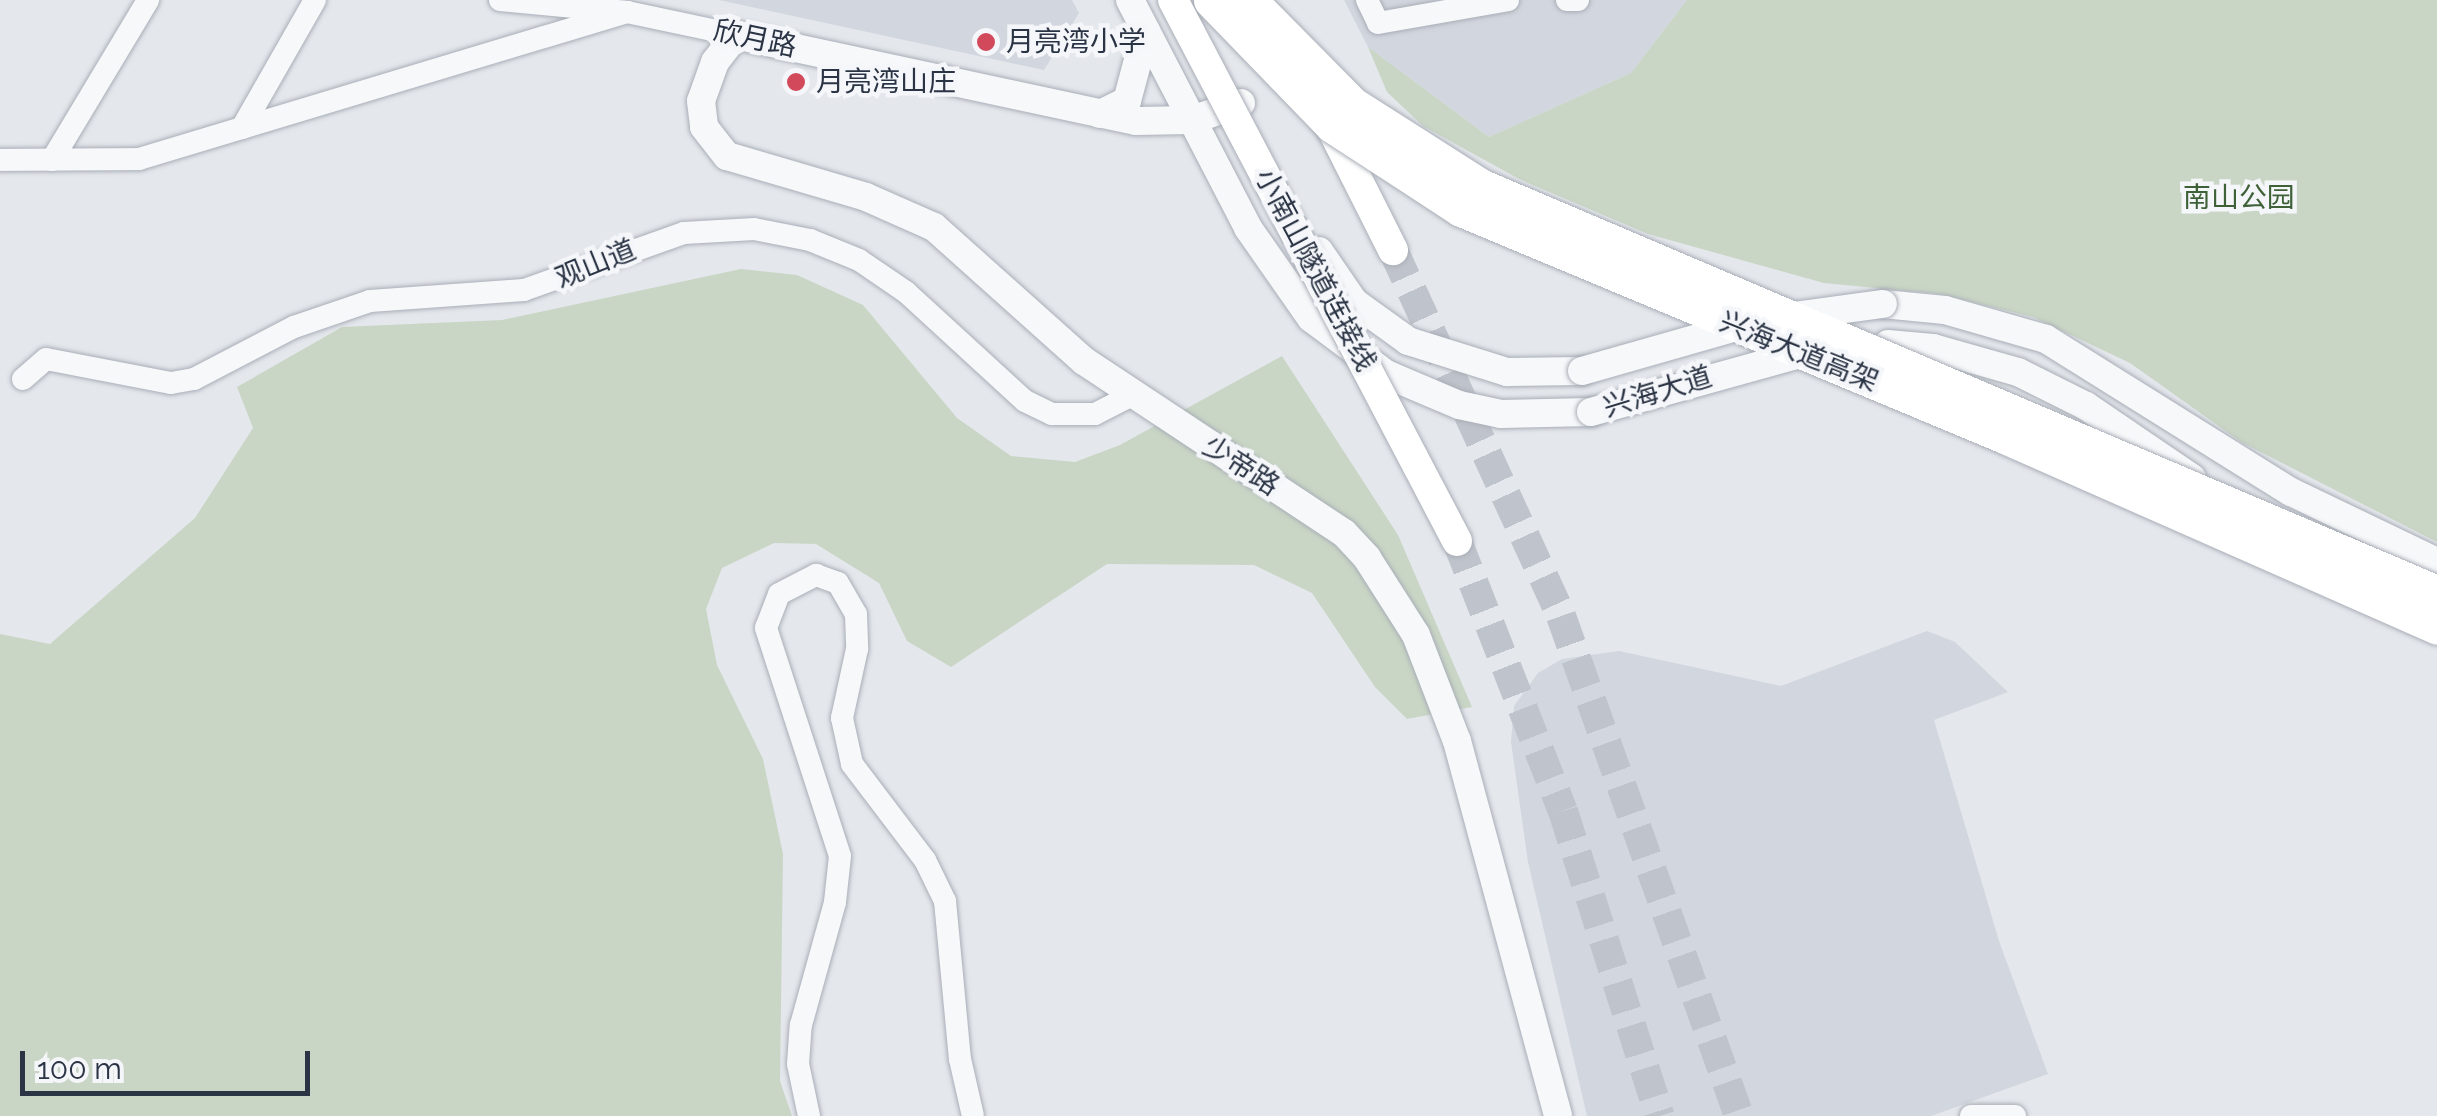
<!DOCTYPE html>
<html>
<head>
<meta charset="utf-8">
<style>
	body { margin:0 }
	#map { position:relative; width:2437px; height:1116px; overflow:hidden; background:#e4e7ec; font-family:Raleway,"Noto Sans SC",sans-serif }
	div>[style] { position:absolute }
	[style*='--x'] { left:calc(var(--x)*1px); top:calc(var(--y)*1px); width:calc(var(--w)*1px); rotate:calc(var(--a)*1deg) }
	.built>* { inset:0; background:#d2d6de }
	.green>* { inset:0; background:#c9d6c5 }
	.secondary-tunnel>* { height:30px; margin-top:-15px; transform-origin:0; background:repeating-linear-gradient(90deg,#bfc3cb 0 30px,transparent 0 45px) }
	.roads { filter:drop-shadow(0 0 2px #a9aeb7) drop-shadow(0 0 2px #a9aeb7) }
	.minor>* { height:22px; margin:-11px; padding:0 11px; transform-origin:11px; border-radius:11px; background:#f7f8fa }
	.tertiary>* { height:28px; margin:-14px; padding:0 14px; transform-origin:14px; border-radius:14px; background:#f7f8fa }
	.secondary>* { height:30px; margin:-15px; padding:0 15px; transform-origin:15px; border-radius:15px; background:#fff }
	.bridges { filter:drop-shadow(0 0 2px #a9aeb7) drop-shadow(0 0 2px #a9aeb7) }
	.tertiary-bridge>* { height:28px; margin:-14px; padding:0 14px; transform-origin:14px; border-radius:14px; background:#f7f8fa }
	.secondary-bridge>* { height:30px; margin:-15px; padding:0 15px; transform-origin:15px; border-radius:15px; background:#fff }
	.primary-bridge>* { height:35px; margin:-17.5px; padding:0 17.5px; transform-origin:17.5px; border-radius:17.5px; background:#fff }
	.dots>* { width:28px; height:28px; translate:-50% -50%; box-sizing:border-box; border:5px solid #f4f6f9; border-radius:50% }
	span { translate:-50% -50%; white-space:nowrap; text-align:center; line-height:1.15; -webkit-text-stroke:9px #f4f6f9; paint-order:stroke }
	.street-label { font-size:28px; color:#2b3445 }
	.poi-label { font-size:28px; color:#2b3445 }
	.left { translate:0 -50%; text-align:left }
	.park-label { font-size:28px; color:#3f6138 }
	.scale { position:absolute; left:20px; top:1051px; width:290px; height:45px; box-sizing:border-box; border:5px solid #2b3445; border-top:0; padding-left:12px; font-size:30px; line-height:35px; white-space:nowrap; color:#2b3445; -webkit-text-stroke:8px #f4f6f9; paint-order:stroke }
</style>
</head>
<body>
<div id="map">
	<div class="built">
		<i style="clip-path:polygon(719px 0,1072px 0,1079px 13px,1044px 70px)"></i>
		<i style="clip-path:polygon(1344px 0,1687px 0,1631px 73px,1489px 137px,1368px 47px)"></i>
		<i style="clip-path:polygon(1927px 631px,1955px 642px,2008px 692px,1934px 720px,1999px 941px,2048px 1074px,1931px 1116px,1587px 1116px,1528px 862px,1511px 742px,1514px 706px,1538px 673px,1562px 659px,1619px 651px,1781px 686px)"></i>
	</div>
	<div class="green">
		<i style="clip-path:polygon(1687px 0,2437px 0,2437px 542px,2241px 442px,2130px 363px,2033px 317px,1939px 294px,1824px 283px,1648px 234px,1519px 179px,1423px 126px,1387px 92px,1368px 47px,1489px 137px,1631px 73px)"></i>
		<i style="clip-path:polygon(741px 269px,797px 275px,863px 305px,957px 418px,1011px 456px,1075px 462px,1120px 445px,1282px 356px,1398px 535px,1472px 707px,1407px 719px,1375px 687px,1312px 593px,1254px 565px,1107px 564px,951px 667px,907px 641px,879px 583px,816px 544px,774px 543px,722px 568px,706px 609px,717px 665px,763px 759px,783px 854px,780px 1081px,792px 1116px,0 1116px,0 634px,50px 644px,195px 518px,253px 428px,237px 387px,342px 327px,502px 320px)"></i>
	</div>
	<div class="secondary-tunnel">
		<i style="--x:1393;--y:250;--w:403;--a:65.3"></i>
		<i style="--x:1561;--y:616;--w:531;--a:70.4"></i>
		<i style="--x:1457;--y:541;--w:290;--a:68.6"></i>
		<i style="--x:1563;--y:811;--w:320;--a:72.4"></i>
	</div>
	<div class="roads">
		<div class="minor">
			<i style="--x:500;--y:0;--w:128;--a:5.4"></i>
			<i style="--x:627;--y:12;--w:111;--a:11.9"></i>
			<i style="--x:1367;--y:0;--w:25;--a:64"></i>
			<i style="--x:1378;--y:23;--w:132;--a:-10"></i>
			<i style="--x:1567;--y:0;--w:11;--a:0"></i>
			<i style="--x:242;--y:128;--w:147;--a:-60.3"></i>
			<i style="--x:0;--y:160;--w:139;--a:-0.4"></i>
			<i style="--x:139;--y:159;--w:510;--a:-16.76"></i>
			<i style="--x:52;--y:160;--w:187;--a:-59"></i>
			<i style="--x:23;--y:379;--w:30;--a:-41"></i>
			<i style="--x:46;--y:359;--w:127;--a:10.9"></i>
			<i style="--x:171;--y:383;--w:23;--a:-10"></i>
			<i style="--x:194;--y:379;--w:113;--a:-27.5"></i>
			<i style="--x:294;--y:327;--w:80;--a:-18.9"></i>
			<i style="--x:370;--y:301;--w:154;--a:-4.1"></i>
			<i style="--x:524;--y:290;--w:170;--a:-19.6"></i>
			<i style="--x:684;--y:233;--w:70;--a:-3.3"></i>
			<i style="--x:754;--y:229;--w:57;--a:11.1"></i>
			<i style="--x:810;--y:240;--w:53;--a:22.2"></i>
			<i style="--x:859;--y:260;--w:57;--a:34.2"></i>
			<i style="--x:906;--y:292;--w:161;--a:42.5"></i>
			<i style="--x:1025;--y:401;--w:30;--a:26"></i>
			<i style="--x:1052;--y:414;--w:43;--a:0"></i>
			<i style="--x:1095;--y:414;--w:39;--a:-27"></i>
			<i style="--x:809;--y:1116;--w:53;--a:-101.9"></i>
			<i style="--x:798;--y:1064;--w:39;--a:-86"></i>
			<i style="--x:801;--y:1025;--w:128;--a:-74.5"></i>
			<i style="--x:835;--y:902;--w:46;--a:-83.8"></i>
			<i style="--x:840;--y:856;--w:240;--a:-108"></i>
			<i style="--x:766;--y:628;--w:36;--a:-69"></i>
			<i style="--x:779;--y:594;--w:42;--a:-27.2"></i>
			<i style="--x:816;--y:575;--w:23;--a:20"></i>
			<i style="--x:838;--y:583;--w:36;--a:60"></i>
			<i style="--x:856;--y:614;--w:35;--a:88"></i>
			<i style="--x:857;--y:649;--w:71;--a:102.3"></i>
			<i style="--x:842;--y:718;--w:47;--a:77.7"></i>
			<i style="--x:852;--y:764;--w:121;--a:52.8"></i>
			<i style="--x:925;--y:860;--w:46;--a:64"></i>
			<i style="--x:945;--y:901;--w:159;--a:84.6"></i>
			<i style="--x:960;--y:1059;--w:58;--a:77.2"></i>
			<i style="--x:1971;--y:1116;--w:44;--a:0"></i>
		</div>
		<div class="tertiary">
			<i style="--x:1130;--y:0;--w:257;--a:62.6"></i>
			<i style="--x:1248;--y:228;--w:110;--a:55"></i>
			<i style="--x:1311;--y:318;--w:94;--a:36.7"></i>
			<i style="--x:1386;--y:374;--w:79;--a:23"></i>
			<i style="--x:1459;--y:405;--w:43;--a:12.1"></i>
			<i style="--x:1501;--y:414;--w:90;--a:-1.3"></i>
			<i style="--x:1241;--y:103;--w:52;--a:160.9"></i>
			<i style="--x:1192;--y:120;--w:56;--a:179"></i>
			<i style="--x:1136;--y:121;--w:409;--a:-167.9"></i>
			<i style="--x:736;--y:35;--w:34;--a:128"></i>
			<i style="--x:715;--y:62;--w:41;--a:109.7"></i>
			<i style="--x:701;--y:101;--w:26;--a:83"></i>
			<i style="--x:704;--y:127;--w:37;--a:52"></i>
			<i style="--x:727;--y:156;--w:145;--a:16.4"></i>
			<i style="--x:866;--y:197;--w:74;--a:23.8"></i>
			<i style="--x:934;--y:227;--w:201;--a:41.8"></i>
			<i style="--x:1084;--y:361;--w:312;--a:33.5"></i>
			<i style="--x:1344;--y:533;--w:34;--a:47"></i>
			<i style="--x:1367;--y:558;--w:91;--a:57.5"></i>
			<i style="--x:1416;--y:635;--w:114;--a:68.9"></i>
			<i style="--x:1457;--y:741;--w:388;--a:74.9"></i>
			<i style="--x:1100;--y:114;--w:30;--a:-26"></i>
			<i style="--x:1127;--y:101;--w:73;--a:-75"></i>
			<i style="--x:1319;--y:251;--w:62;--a:55.5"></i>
			<i style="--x:1354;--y:302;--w:67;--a:35.8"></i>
			<i style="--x:1408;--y:341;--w:104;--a:17.4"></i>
			<i style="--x:1507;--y:372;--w:75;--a:-0.8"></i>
			<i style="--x:1883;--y:304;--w:62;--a:5.5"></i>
			<i style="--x:1945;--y:310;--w:105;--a:16"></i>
			<i style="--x:2046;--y:339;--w:289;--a:32"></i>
			<i style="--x:2291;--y:492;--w:162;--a:25.6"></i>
			<i style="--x:1888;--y:344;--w:45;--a:5.1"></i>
			<i style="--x:1933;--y:348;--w:88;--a:15.8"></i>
			<i style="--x:2018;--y:372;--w:76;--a:26.6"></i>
			<i style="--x:2086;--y:406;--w:128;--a:34.2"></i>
		</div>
		<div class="secondary">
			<i style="--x:1327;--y:119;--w:147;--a:63.3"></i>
		</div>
	</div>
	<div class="bridges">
		<div class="tertiary-bridge">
			<i style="--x:1582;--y:371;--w:182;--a:-15.9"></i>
			<i style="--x:1757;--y:321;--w:127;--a:-7.7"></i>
			<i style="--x:1591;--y:412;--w:228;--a:-15.5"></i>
		</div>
		<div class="secondary-bridge">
			<i style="--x:1173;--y:0;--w:611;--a:62.3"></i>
		</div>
		<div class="primary-bridge">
			<i style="--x:1211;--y:0;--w:174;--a:45.9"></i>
			<i style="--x:1332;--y:125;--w:154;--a:33.1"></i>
			<i style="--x:1461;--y:209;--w:592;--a:22.66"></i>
			<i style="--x:2007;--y:437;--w:470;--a:23.8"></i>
			<i style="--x:1249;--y:0;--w:148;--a:45.3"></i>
			<i style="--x:1353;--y:105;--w:151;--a:32.5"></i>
			<i style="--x:1480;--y:186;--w:1040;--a:23.04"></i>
		</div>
	</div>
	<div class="dots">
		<i style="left:986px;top:42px;background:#d1495b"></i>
		<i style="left:796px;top:82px;background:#d1495b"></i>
	</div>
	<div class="street-label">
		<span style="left:755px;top:39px;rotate:12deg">欣月路</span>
		<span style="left:596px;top:264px;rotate:-22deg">观山道</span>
		<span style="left:1315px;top:270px;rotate:62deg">小南山隧道连接线</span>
		<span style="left:1799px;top:352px;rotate:22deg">兴海大道高架</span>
		<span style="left:1658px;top:392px;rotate:-17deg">兴海大道</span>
		<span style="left:1241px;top:466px;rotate:33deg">少帝路</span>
	</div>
	<div class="poi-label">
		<span class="left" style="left:1006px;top:42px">月亮湾小学</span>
		<span class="left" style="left:816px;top:82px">月亮湾山庄</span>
	</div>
	<div class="park-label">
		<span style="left:2239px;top:198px">南山公园</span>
	</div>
	<div class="scale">100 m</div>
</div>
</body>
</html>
